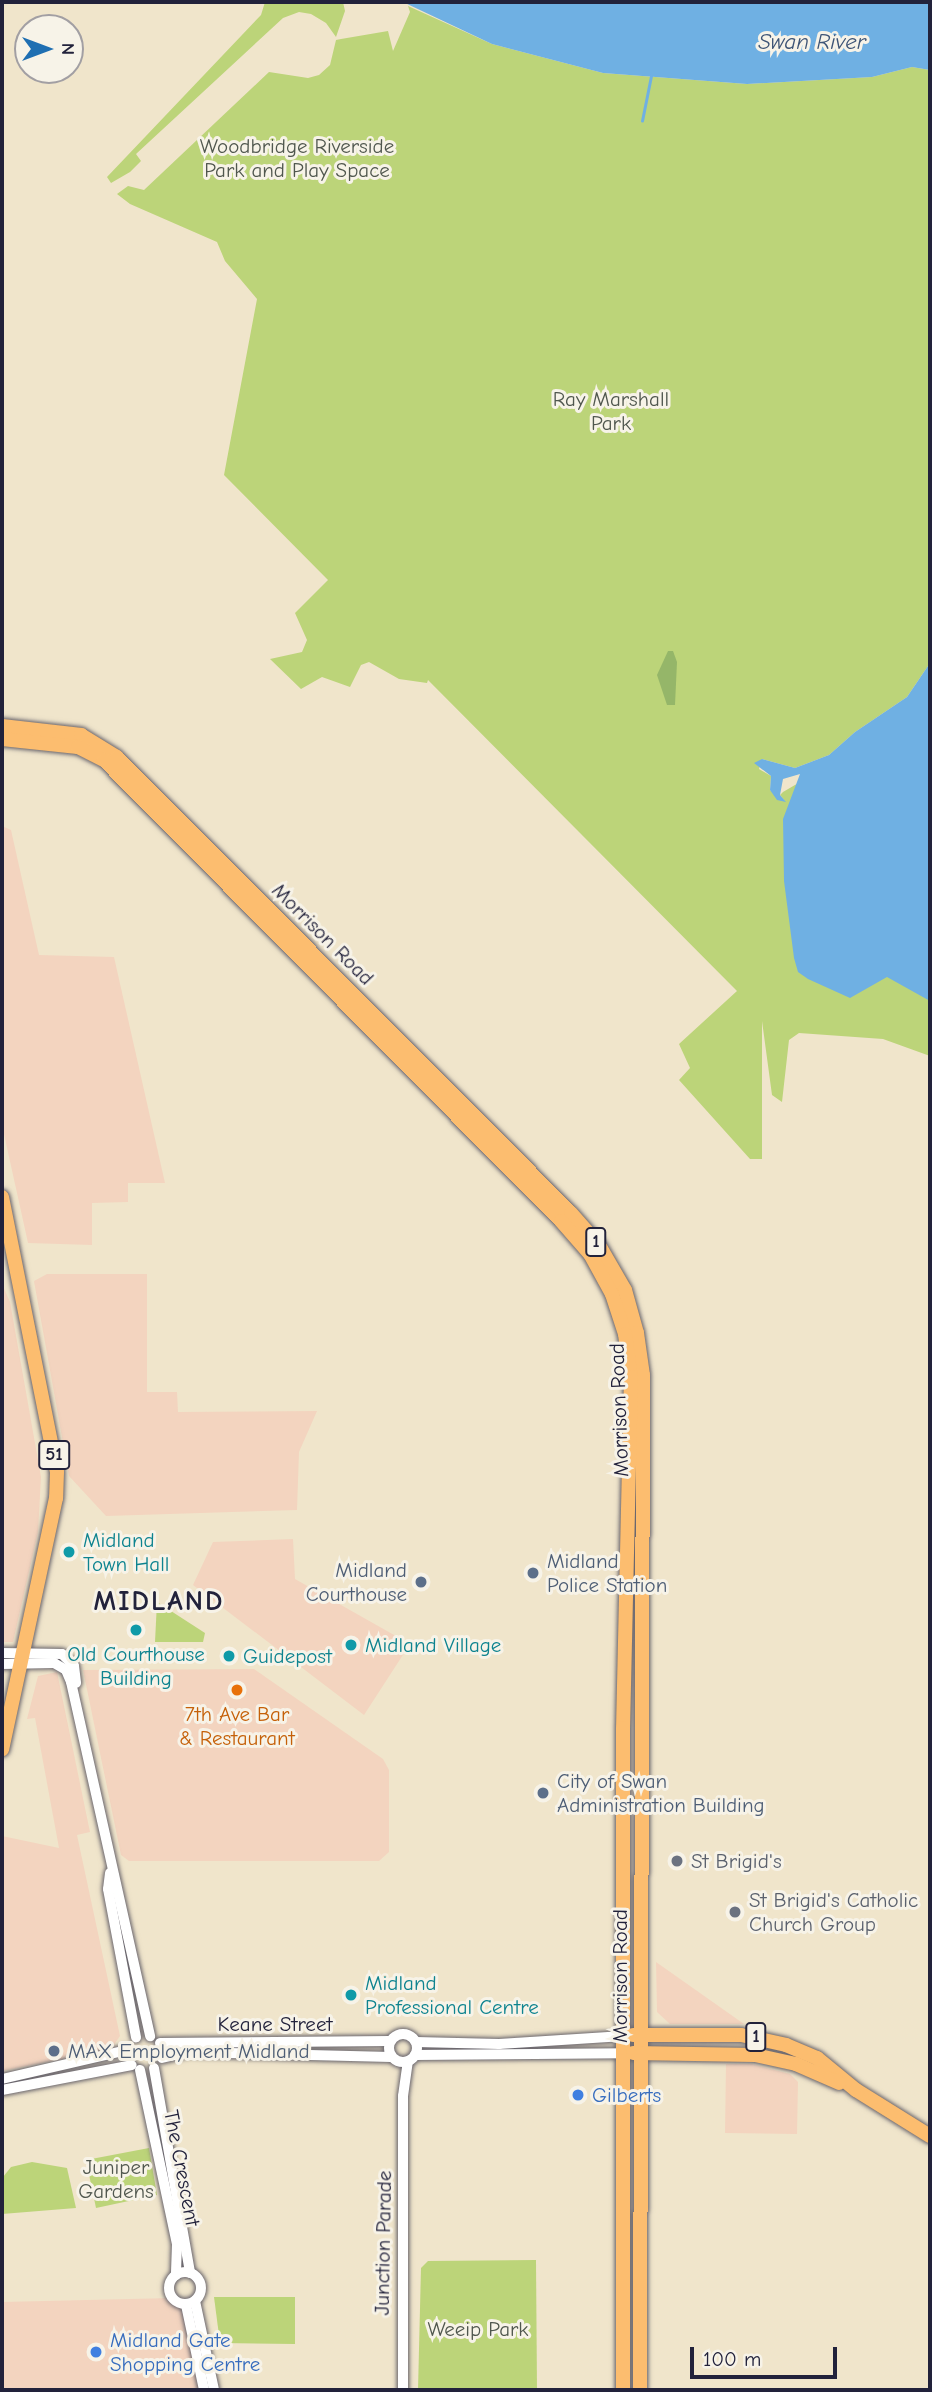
<!DOCTYPE html>
<html>
<head>
<meta charset="utf-8">
<style>
	body { margin:0 }
	#map { position:relative; width:932px; height:2392px; overflow:hidden; background:#f0e5cb; font-family:"Comic Neue",sans-serif }
	div>[style] { position:absolute }
	[style*='--x'] { left:calc(var(--x)*1px); top:calc(var(--y)*1px); width:calc(var(--w)*1px); rotate:calc(var(--a)*1deg) }
	.built>* { inset:0; background:#f3d4bf }
	.green>* { inset:0; background:#bcd479 }
	.forest>* { inset:0; background:#95b669 }
	.water>* { inset:0; background:#6fb0e3 }
	.stream>* { height:2.5px; margin:-1.25px; padding:0 1.25px; transform-origin:1.25px; border-radius:1.25px; background:#6fb0e3 }
	.roads { filter:drop-shadow(0 0 2px #6a666d) drop-shadow(0 0 2px #6a666d) }
	.tertiary>* { height:10px; margin:-5px; padding:0 5px; transform-origin:5px; border-radius:5px; background:#fff }
	.tertiary>.ring { margin:-5px; padding:0; box-sizing:content-box; background:none; border:10px solid #fff; border-radius:50% }
	.primary>* { height:14px; margin:-7px; padding:0 7px; transform-origin:7px; border-radius:7px; background:#fcbd6f }
	.trunk>* { height:14px; margin:-7px; padding:0 7px; transform-origin:7px; border-radius:7px; background:#fcbd6f }
	.dots>* { width:19px; height:19px; translate:-50% -50%; box-sizing:border-box; border:4px solid #f7f3e8; border-radius:50% }
	span { translate:-50% -50%; white-space:nowrap; text-align:center; line-height:1.15; -webkit-text-stroke:6px #f7f3e8; paint-order:stroke }
	.shield-label span { padding:2px 5px; background:#f7f3e8; border:2px solid; border-radius:5px; -webkit-text-stroke-width:0 }
	.shield-label { font-size:19px; color:#22223b; font-weight:700 }
	.park-label { font-size:21px; color:#50574e }
	.street-label { font-size:21px; color:#22223b }
	.culture-label { font-size:21px; color:#0d838f }
	.left { translate:0 -50%; text-align:left }
	.service-label { font-size:21px; color:#4e5e75 }
	.right { translate:-100% -50%; text-align:right }
	.food-label { font-size:21px; color:#c56008 }
	.worship-label { font-size:21px; color:#5b616d }
	.shop-label { font-size:21px; color:#366cbe }
	.water-label { font-size:23px; color:#3d5476; font-style:italic }
	.district-label { font-size:28px; color:#22223b; font-weight:700; letter-spacing:2px }
	.frame { position:absolute; inset:0; border:4px solid #22223b; pointer-events:none }
	.north { position:absolute; left:14px; top:14px; width:70px; height:70px; box-sizing:border-box; background:#f7f3e8; border:2px solid #a29fa3; border-radius:50%; rotate:90deg; font-size:19px; font-weight:700; line-height:28px; text-align:center; color:#22223b }
	.north::after { content:''; display:block; margin:auto; width:24px; height:32px; background:#1f6fb2; clip-path:polygon(50% 0,100% 100%,50% 72%,0 100%) }
	.scale { position:absolute; left:690px; top:2347px; width:147px; height:32px; box-sizing:border-box; border:4px solid #22223b; border-top:0; padding-left:9px; font-size:21px; line-height:24px; white-space:nowrap; color:#22223b; -webkit-text-stroke:5px #f7f3e8; paint-order:stroke }
</style>
</head>
<body>
<div id="map">
	<div class="built">
		<i style="clip-path:polygon(2px 826px,11px 830px,39px 955px,114px 957px,165px 1183px,128px 1183px,128px 1202px,92px 1203px,92px 1245px,28px 1243px,2px 1125px)"></i>
		<i style="clip-path:polygon(47px 1274px,147px 1274px,147px 1392px,177px 1392px,178px 1412px,317px 1411px,299px 1452px,297px 1510px,106px 1516px,69px 1476px,34px 1281px)"></i>
		<i style="clip-path:polygon(2px 1284px,10px 1302px,41px 1477px,38px 1532px,13px 1642px,2px 1642px)"></i>
		<i style="clip-path:polygon(293px 1539px,295px 1579px,410px 1644px,364px 1715px,193px 1585px,213px 1542px)"></i>
		<i style="clip-path:polygon(254px 1669px,383px 1759px,389px 1770px,389px 1852px,379px 1861px,129px 1861px,121px 1855px,83px 1670px)"></i>
		<i style="clip-path:polygon(57px 1672px,90px 1832px,77px 1835px,120px 2036px,111px 2049px,2px 2071px,2px 1836px,59px 1848px,35px 1718px,27px 1719px,38px 1676px)"></i>
		<i style="clip-path:polygon(656px 1962px,744px 2024px,670px 2024px,657px 2012px)"></i>
		<i style="clip-path:polygon(726px 2064px,752px 2064px,790px 2074px,798px 2082px,797px 2134px,725px 2133px)"></i>
		<i style="clip-path:polygon(172px 2298px,186px 2305px,204px 2390px,2px 2390px,2px 2302px)"></i>
	</div>
	<div class="green">
		<i style="clip-path:polygon(265px 2px,343px 2px,345px 11px,336px 37px,326px 23px,311px 14px,299px 12px,283px 18px,136px 154px,141px 161px,130px 172px,111px 183px,107px 177px,261px 15px)"></i>
		<i style="clip-path:polygon(408px 6px,492px 44px,603px 73px,747px 84px,872px 77px,912px 67px,930px 70px,930px 663px,907px 697px,855px 732px,829px 755px,795px 768px,762px 759px,759px 769px,771px 776px,770px 790px,785px 801px,780px 795px,783px 792px,930px 706px,930px 1056px,883px 1039px,799px 1033px,789px 1040px,782px 1102px,772px 1095px,762px 1021px,762px 1159px,750px 1159px,679px 1080px,690px 1068px,679px 1044px,737px 991px,428px 680px,427px 683px,399px 679px,369px 662px,361px 665px,350px 687px,322px 677px,301px 689px,270px 659px,302px 652px,307px 640px,295px 613px,328px 580px,224px 475px,257px 299px,225px 261px,217px 242px,130px 204px,117px 194px,128px 186px,144px 190px,269px 72px,308px 78px,319px 75px,330px 65px,336px 40px,341px 39px,388px 31px,393px 51px,410px 12px)"></i>
		<i style="clip-path:polygon(157px 1602px,205px 1633px,203px 1642px,155px 1642px)"></i>
		<i style="clip-path:polygon(149px 2148px,157px 2195px,96px 2208px,86px 2160px)"></i>
		<i style="clip-path:polygon(32px 2162px,67px 2168px,76px 2208px,2px 2214px,3px 2177px,11px 2167px)"></i>
		<i style="clip-path:polygon(536px 2260px,537px 2390px,418px 2390px,421px 2268px,428px 2261px)"></i>
		<i style="clip-path:polygon(214px 2297px,295px 2297px,295px 2344px,220px 2343px)"></i>
	</div>
	<div class="forest">
		<i style="clip-path:polygon(668px 651px,673px 651px,677px 662px,675px 705px,667px 705px,657px 675px)"></i>
	</div>
	<div class="water">
		<i style="clip-path:polygon(403px 2px,930px 2px,930px 70px,912px 67px,872px 77px,747px 84px,603px 73px,492px 44px)"></i>
		<i style="clip-path:polygon(930px 663px,930px 1001px,887px 977px,850px 998px,808px 979px,798px 972px,794px 958px,784px 881px,783px 819px,800px 774px,783px 779px,780px 795px,786px 802px,777px 800px,770px 790px,771px 776px,754px 763px,762px 759px,795px 768px,829px 755px,855px 732px,907px 697px)"></i>
	</div>
	<div class="stream">
		<i style="--x:642;--y:121;--w:46;--a:-78.7"></i>
	</div>
	<div class="roads">
		<div class="tertiary">
			<i style="--x:2;--y:1653;--w:60;--a:1"></i>
			<i style="--x:62;--y:1654;--w:17;--a:45"></i>
			<i style="--x:74;--y:1666;--w:17;--a:83"></i>
			<i style="--x:2;--y:1664;--w:52;--a:-1.1"></i>
			<i style="--x:54;--y:1663;--w:14;--a:30"></i>
			<i style="--x:66;--y:1670;--w:13;--a:67"></i>
			<i style="--x:71;--y:1682;--w:363;--a:77.4"></i>
			<i style="--x:110;--y:1873;--w:16;--a:97"></i>
			<i style="--x:108;--y:1889;--w:151;--a:79.3"></i>
			<i class="ring" style="left:389px;top:2034px;width:18px;height:18px"></i>
			<i style="--x:416;--y:2042;--w:83;--a:1.4"></i>
			<i style="--x:499;--y:2044;--w:125;--a:-3.7"></i>
			<i style="--x:160;--y:2043;--w:230;--a:-0.5"></i>
			<i style="--x:415;--y:2055;--w:209;--a:-0.5"></i>
			<i style="--x:162;--y:2058;--w:28;--a:-13"></i>
			<i style="--x:189;--y:2052;--w:202;--a:1.4"></i>
			<i style="--x:154;--y:2068;--w:208;--a:80"></i>
			<i style="--x:140;--y:2070;--w:178;--a:78"></i>
			<i style="--x:177;--y:2244;--w:31;--a:92"></i>
			<i style="--x:2;--y:2079;--w:129;--a:-13"></i>
			<i style="--x:2;--y:2090;--w:132;--a:-10.9"></i>
			<i class="ring" style="left:169px;top:2272px;width:22px;height:22px"></i>
			<i style="--x:195;--y:2301;--w:91;--a:77.9"></i>
			<i style="--x:186;--y:2305;--w:87;--a:78"></i>
			<i style="--x:403;--y:2390;--w:294;--a:-90"></i>
			<i style="--x:403;--y:2096;--w:35;--a:-82"></i>
		</div>
		<div class="primary">
			<i style="--x:2;--y:726;--w:80;--a:6.5"></i>
			<i style="--x:81;--y:735;--w:42;--a:31.4"></i>
			<i style="--x:117;--y:757;--w:643;--a:45.13"></i>
			<i style="--x:571;--y:1213;--w:43;--a:48.8"></i>
			<i style="--x:599;--y:1245;--w:52;--a:60"></i>
			<i style="--x:625;--y:1290;--w:45;--a:74.4"></i>
			<i style="--x:637;--y:1333;--w:42;--a:81.9"></i>
			<i style="--x:643;--y:1375;--w:1015;--a:90.17"></i>
			<i style="--x:2;--y:739;--w:76;--a:6"></i>
			<i style="--x:78;--y:747;--w:29;--a:27"></i>
			<i style="--x:104;--y:760;--w:649;--a:45.25"></i>
			<i style="--x:561;--y:1221;--w:44;--a:48.7"></i>
			<i style="--x:590;--y:1254;--w:46;--a:61.2"></i>
			<i style="--x:612;--y:1294;--w:42;--a:72"></i>
			<i style="--x:625;--y:1334;--w:43;--a:82.1"></i>
			<i style="--x:631;--y:1377;--w:351;--a:91.3"></i>
			<i style="--x:623;--y:1728;--w:662;--a:90"></i>
			<i style="--x:633;--y:2035;--w:108;--a:0"></i>
			<i style="--x:741;--y:2035;--w:46;--a:12.5"></i>
			<i style="--x:786;--y:2045;--w:34;--a:23"></i>
			<i style="--x:817;--y:2058;--w:50;--a:39.4"></i>
			<i style="--x:856;--y:2090;--w:87;--a:31.9"></i>
			<i style="--x:633;--y:2053;--w:122;--a:0.9"></i>
			<i style="--x:755;--y:2055;--w:42;--a:12.4"></i>
			<i style="--x:796;--y:2064;--w:47;--a:23.8"></i>
		</div>
		<div class="trunk">
			<i style="--x:2;--y:1197;--w:280;--a:78.7"></i>
			<i style="--x:57;--y:1472;--w:26;--a:92"></i>
			<i style="--x:56;--y:1498;--w:257;--a:102.1"></i>
		</div>
	</div>
	<div class="dots">
		<i style="left:69px;top:1552px;background:#0f9aa8"></i>
		<i style="left:533px;top:1573px;background:#5c6f8a"></i>
		<i style="left:421px;top:1582px;background:#5c6f8a"></i>
		<i style="left:136px;top:1630px;background:#0f9aa8"></i>
		<i style="left:351px;top:1645px;background:#0f9aa8"></i>
		<i style="left:229px;top:1656px;background:#0f9aa8"></i>
		<i style="left:237px;top:1690px;background:#e8710a"></i>
		<i style="left:543px;top:1793px;background:#5c6f8a"></i>
		<i style="left:677px;top:1861px;background:#6b7280"></i>
		<i style="left:735px;top:1912px;background:#6b7280"></i>
		<i style="left:351px;top:1995px;background:#0f9aa8"></i>
		<i style="left:54px;top:2051px;background:#5c6f8a"></i>
		<i style="left:578px;top:2095px;background:#3f7fe0"></i>
		<i style="left:96px;top:2352px;background:#3f7fe0"></i>
	</div>
	<div class="shield-label">
		<span style="left:596px;top:1242px">1</span>
		<span style="left:54px;top:1455px">51</span>
		<span style="left:756px;top:2037px">1</span>
	</div>
	<div class="park-label">
		<span style="left:297px;top:158px">Woodbridge Riverside<br>Park and Play Space</span>
		<span style="left:611px;top:411px">Ray Marshall<br>Park</span>
		<span style="left:116px;top:2179px">Juniper<br>Gardens</span>
		<span style="left:478px;top:2329px">Weeip Park</span>
	</div>
	<div class="street-label">
		<span style="left:323px;top:934px;rotate:45deg">Morrison Road</span>
		<span style="left:619px;top:1410px;rotate:-92deg">Morrison Road</span>
		<span style="left:620px;top:1976px;rotate:-90deg">Morrison Road</span>
		<span style="left:275px;top:2024px">Keane Street</span>
		<span style="left:182px;top:2168px;rotate:79deg">The Crescent</span>
		<span style="left:383px;top:2243px;rotate:-89deg">Junction Parade</span>
	</div>
	<div class="culture-label">
		<span class="left" style="left:83px;top:1552px">Midland<br>Town Hall</span>
		<span class="left" style="left:365px;top:1645px">Midland Village</span>
		<span style="left:136px;top:1666px">Old Courthouse<br>Building</span>
		<span class="left" style="left:243px;top:1656px">Guidepost</span>
		<span class="left" style="left:365px;top:1995px">Midland<br>Professional Centre</span>
	</div>
	<div class="service-label">
		<span class="left" style="left:547px;top:1573px">Midland<br>Police Station</span>
		<span class="right" style="left:407px;top:1582px">Midland<br>Courthouse</span>
		<span class="left" style="left:557px;top:1793px">City of Swan<br>Administration Building</span>
		<span class="left" style="left:68px;top:2051px">MAX Employment Midland</span>
	</div>
	<div class="food-label">
		<span style="left:237px;top:1726px">7th Ave Bar<br>&amp; Restaurant</span>
	</div>
	<div class="worship-label">
		<span class="left" style="left:691px;top:1861px">St Brigid's</span>
		<span class="left" style="left:749px;top:1912px">St Brigid's Catholic<br>Church Group</span>
	</div>
	<div class="shop-label">
		<span class="left" style="left:592px;top:2095px">Gilberts</span>
		<span class="left" style="left:110px;top:2352px">Midland Gate<br>Shopping Centre</span>
	</div>
	<div class="water-label">
		<span style="left:812px;top:42px">Swan River</span>
	</div>
	<div class="district-label">
		<span style="left:159px;top:1601px">MIDLAND</span>
	</div>
	<div class="frame"></div>
	<div class="north">N</div>
	<div class="scale">100 m</div>
</div>
</body>
</html>
